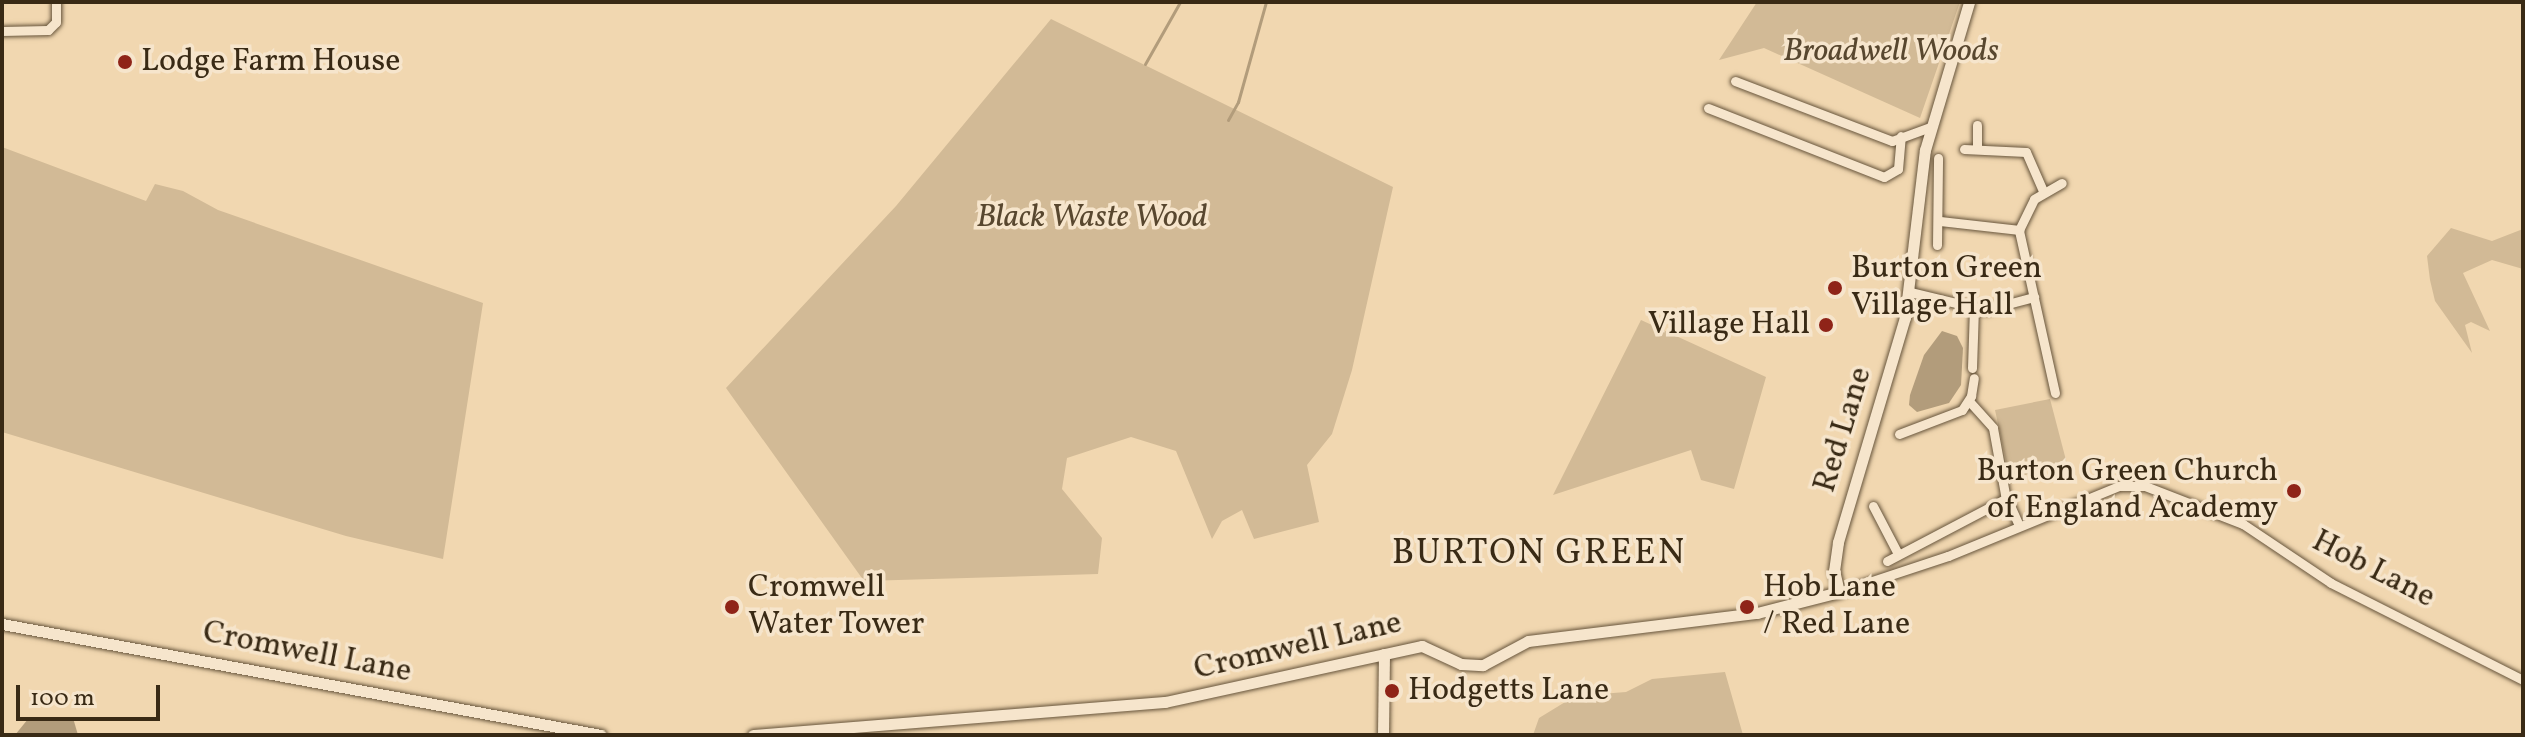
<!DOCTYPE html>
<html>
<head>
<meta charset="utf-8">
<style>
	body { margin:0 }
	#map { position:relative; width:2525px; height:737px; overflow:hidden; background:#f1d7b0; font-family:Vollkorn,serif }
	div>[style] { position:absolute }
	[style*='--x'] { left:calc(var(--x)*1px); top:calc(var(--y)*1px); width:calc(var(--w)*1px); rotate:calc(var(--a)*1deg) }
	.green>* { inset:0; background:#d2ba96 }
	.water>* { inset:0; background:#b29c7b }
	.stream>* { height:3px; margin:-1.5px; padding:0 1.5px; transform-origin:1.5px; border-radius:1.5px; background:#b29c7b }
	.roads { filter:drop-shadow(0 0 2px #67553c) drop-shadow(0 0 2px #67553c) }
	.minor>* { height:9px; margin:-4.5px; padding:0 4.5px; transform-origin:4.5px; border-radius:4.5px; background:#f6e5cc }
	.tertiary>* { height:11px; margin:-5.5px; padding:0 5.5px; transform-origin:5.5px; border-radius:5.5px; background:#f6e5cc }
	.dots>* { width:22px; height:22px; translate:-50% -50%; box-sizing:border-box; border:4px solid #f6e5cc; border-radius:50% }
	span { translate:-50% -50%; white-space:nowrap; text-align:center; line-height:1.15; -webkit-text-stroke:7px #f6e5cc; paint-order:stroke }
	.park-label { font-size:32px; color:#58472f; font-style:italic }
	.poi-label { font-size:32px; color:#392a15 }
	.left { translate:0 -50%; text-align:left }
	.right { translate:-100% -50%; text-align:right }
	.street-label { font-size:32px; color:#392a15 }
	.quarter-label { font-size:36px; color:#392a15; letter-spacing:2px }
	.frame { position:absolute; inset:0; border:4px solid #392a15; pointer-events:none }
	.scale { position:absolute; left:16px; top:685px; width:144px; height:36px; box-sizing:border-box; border:4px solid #392a15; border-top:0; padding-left:10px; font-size:24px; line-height:28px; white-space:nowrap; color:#392a15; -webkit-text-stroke:6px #f6e5cc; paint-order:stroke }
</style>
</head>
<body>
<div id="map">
	<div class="green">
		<i style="clip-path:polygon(1757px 2px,1960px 2px,1920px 118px,1764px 48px,1719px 60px)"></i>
		<i style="clip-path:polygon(1051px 19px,1393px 187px,1352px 370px,1332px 434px,1307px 465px,1319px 522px,1254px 539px,1242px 510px,1222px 521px,1212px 539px,1176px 451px,1131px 437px,1067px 458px,1062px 489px,1102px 538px,1098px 574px,864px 581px,726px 388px,896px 206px)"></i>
		<i style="clip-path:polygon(2px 147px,146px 201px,155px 184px,183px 191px,218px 210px,483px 303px,443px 559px,346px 536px,2px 432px)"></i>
		<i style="clip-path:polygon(2451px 228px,2492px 241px,2523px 229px,2523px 269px,2492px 260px,2463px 273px,2490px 331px,2471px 322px,2465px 325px,2472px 353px,2435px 301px,2430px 280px,2427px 256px)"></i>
		<i style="clip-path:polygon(1641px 320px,1766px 377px,1734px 489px,1701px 480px,1691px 450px,1553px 495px)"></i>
		<i style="clip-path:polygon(2050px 399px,2067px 464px,2010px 479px,1995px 410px)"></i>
		<i style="clip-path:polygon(1725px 672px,1743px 735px,1533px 735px,1539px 718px,1575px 696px,1626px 692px,1652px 679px)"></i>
	</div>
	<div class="water">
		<i style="clip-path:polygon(1942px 331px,1957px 336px,1963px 348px,1961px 385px,1949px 403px,1917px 412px,1909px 405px,1910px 395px,1924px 355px)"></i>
		<i style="clip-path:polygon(73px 718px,78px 735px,15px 735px,28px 719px)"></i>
	</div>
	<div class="stream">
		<i style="--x:1145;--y:64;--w:71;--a:-60.6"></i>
		<i style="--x:1228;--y:120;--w:21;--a:-61"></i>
		<i style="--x:1238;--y:102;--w:104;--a:-74.4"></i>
	</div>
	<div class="roads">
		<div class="minor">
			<i style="--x:2;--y:31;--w:46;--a:-1.2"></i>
			<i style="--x:48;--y:30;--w:11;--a:-45"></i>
			<i style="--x:56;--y:22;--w:20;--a:-90"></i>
			<i style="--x:1735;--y:81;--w:168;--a:20.9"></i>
			<i style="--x:1892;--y:141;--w:40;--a:-20.2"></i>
			<i style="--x:1708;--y:108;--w:189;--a:21.4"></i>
			<i style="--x:1884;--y:177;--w:16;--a:-30"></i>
			<i style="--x:1898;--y:169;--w:33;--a:-85"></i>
			<i style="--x:1977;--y:125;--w:24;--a:90"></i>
			<i style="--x:1964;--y:149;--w:62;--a:2.8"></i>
			<i style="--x:2026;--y:152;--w:43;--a:66.4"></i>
			<i style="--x:1940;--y:221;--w:80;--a:6.5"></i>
			<i style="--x:1937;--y:245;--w:87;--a:-89.3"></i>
			<i style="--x:1910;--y:292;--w:77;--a:13.5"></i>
			<i style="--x:1985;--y:310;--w:51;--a:-14.9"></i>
			<i style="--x:1972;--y:368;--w:60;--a:-88.1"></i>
			<i style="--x:2055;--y:393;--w:167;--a:-102.5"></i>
			<i style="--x:2019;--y:230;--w:34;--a:-64"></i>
			<i style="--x:2034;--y:199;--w:32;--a:-30"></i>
			<i style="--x:1969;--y:401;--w:36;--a:48"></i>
			<i style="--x:1993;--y:428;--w:67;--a:79.7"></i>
			<i style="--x:2005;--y:494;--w:34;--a:66"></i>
			<i style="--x:1899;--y:434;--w:67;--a:-20.9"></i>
			<i style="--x:1962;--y:410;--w:17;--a:-57"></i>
			<i style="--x:1971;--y:396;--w:18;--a:-81"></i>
			<i style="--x:1873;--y:506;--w:52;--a:62.4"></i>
			<i style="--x:1887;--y:561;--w:136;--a:-27.7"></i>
			<i style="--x:1839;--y:592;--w:115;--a:-18.3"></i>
			<i style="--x:1948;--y:556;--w:185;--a:-22.3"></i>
			<i style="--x:2119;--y:486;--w:26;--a:0"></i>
			<i style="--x:2145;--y:486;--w:105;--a:21.2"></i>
			<i style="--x:2243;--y:524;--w:106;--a:33.8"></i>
			<i style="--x:2331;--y:583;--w:215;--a:26.8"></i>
		</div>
		<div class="tertiary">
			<i style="--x:2;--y:624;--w:609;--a:10.5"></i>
			<i style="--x:753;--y:735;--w:413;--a:-4.6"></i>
			<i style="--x:1165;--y:702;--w:263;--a:-12.3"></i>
			<i style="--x:1422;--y:646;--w:43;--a:24.8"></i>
			<i style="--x:1461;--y:664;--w:22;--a:3"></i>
			<i style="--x:1483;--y:665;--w:51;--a:-28.1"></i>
			<i style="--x:1528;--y:641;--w:231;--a:-7"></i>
			<i style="--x:1757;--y:613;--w:85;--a:-14.4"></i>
			<i style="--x:1839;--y:592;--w:22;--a:-103"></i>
			<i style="--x:1834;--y:571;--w:29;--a:-82"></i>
			<i style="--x:1838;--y:542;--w:235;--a:-73.4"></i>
			<i style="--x:1905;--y:317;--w:168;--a:-83.2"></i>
			<i style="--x:1925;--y:150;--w:154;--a:-73.4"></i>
			<i style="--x:1383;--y:735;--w:81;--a:-89.3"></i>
		</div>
	</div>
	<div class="dots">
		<i style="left:125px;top:62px;background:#8f2418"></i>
		<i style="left:1835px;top:288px;background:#8f2418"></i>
		<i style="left:1826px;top:325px;background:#8f2418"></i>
		<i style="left:2294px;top:491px;background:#8f2418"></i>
		<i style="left:732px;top:607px;background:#8f2418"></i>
		<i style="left:1747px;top:607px;background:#8f2418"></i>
		<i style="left:1392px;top:691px;background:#8f2418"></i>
	</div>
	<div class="park-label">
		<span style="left:1891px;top:52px">Broadwell Woods</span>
		<span style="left:1092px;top:218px">Black Waste Wood</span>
	</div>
	<div class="poi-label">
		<span class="left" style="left:141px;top:62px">Lodge Farm House</span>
		<span class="left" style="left:1851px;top:288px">Burton Green<br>Village Hall</span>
		<span class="right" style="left:1810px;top:325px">Village Hall</span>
		<span class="right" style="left:2278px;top:491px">Burton Green Church<br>of England Academy</span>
		<span class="left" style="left:748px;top:607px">Cromwell<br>Water Tower</span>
		<span class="left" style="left:1763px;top:607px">Hob Lane<br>/ Red Lane</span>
		<span class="left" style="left:1408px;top:691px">Hodgetts Lane</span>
	</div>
	<div class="street-label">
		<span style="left:1844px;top:430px;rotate:-73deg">Red Lane</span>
		<span style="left:2373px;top:570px;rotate:27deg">Hob Lane</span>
		<span style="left:1298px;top:647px;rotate:-13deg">Cromwell Lane</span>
		<span style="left:307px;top:653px;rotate:11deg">Cromwell Lane</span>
	</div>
	<div class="quarter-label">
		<span style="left:1539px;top:555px">BURTON GREEN</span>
	</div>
	<div class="frame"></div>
	<div class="scale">100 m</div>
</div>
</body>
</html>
